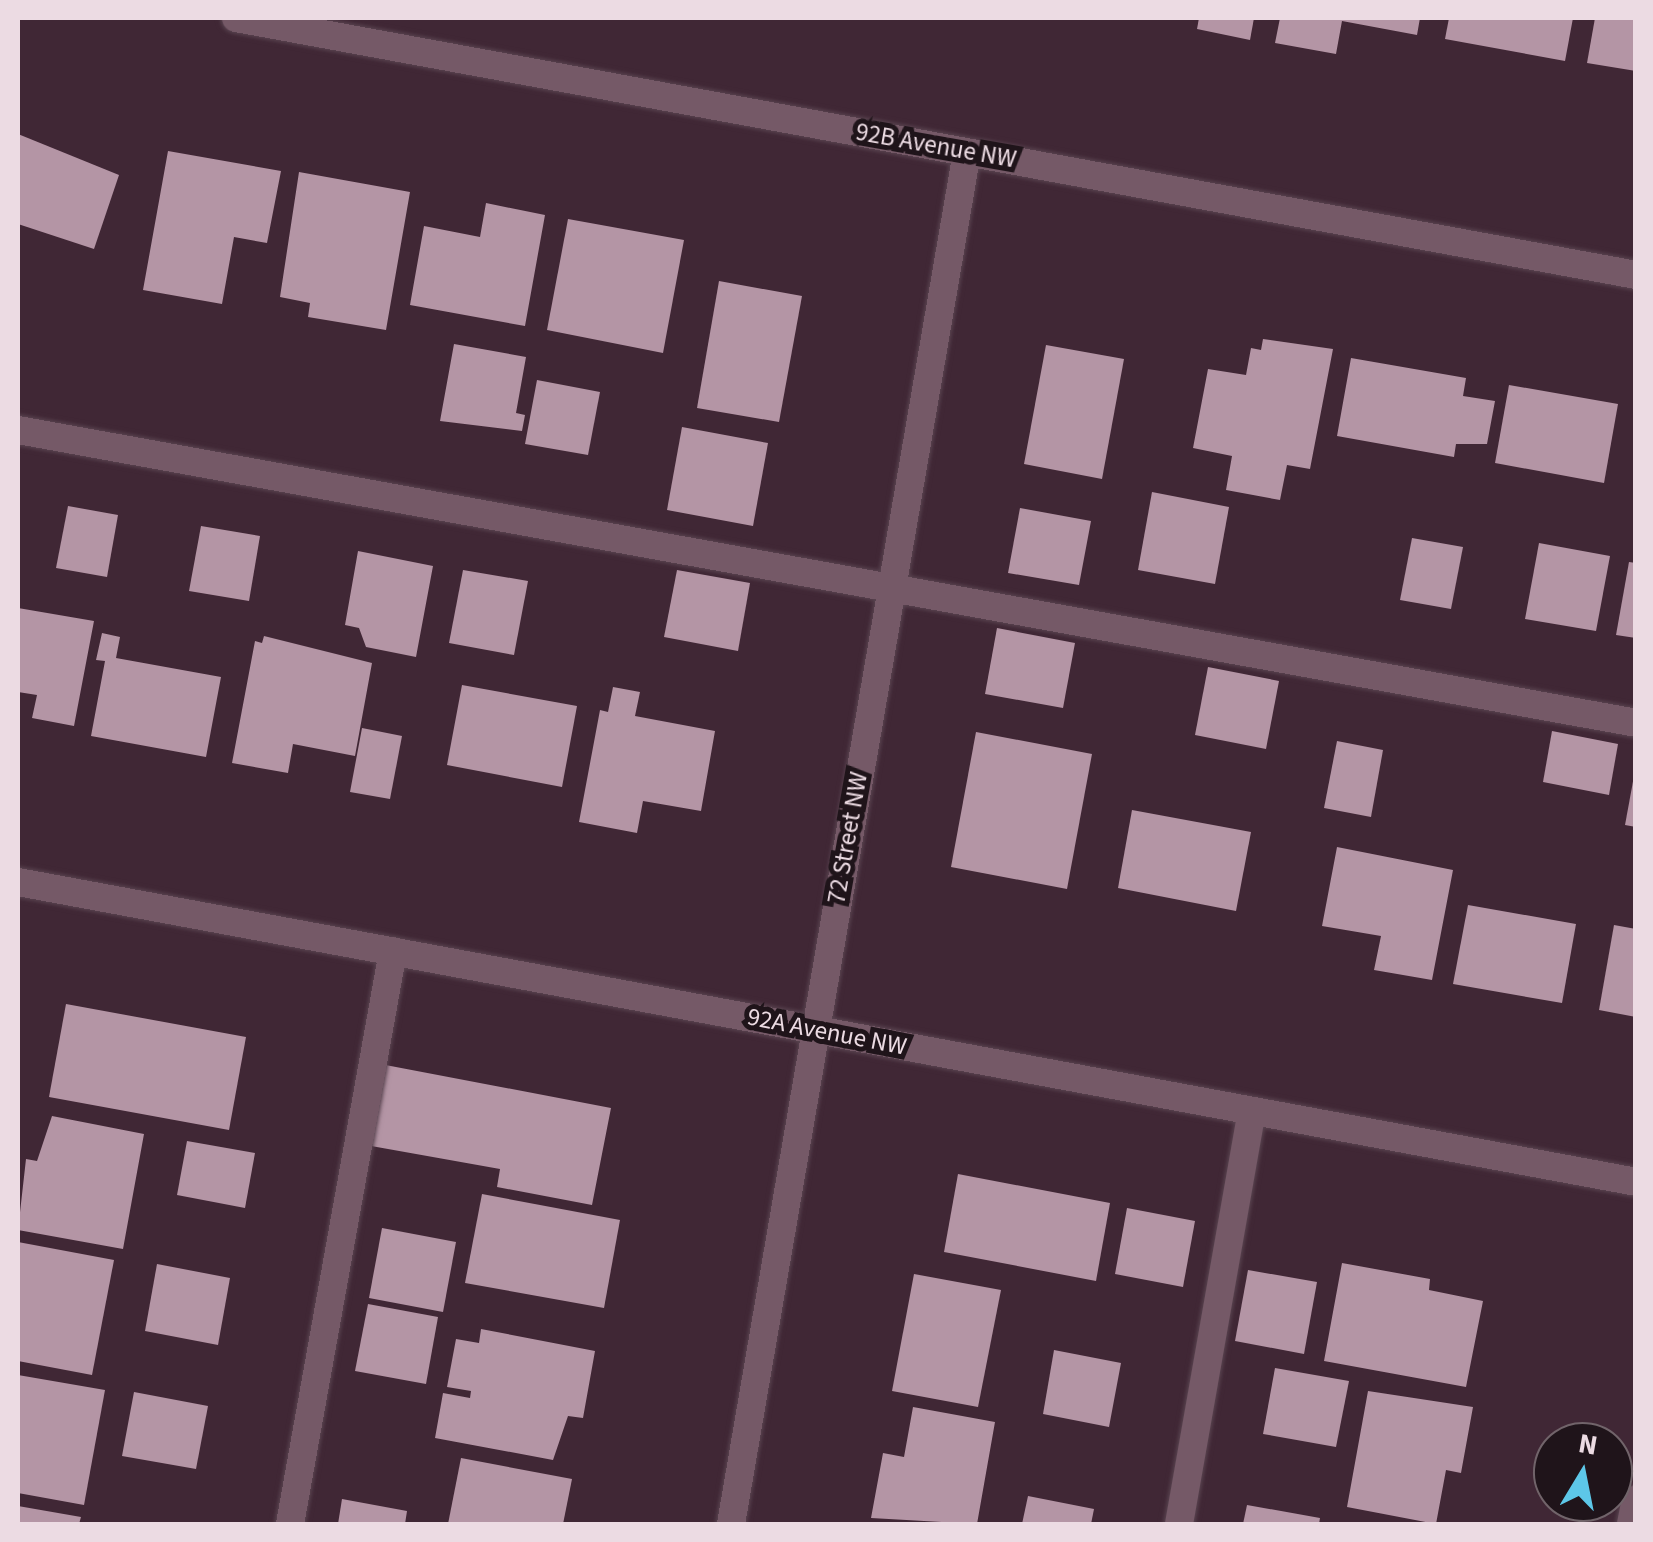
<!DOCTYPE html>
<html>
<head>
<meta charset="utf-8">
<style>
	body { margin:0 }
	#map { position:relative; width:1653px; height:1542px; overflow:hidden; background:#402735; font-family:"Source Sans 3",sans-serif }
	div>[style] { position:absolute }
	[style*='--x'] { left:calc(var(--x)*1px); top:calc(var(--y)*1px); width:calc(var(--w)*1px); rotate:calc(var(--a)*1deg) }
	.building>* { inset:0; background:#b495a5 }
	.roads { filter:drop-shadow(0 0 2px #594450) drop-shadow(0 0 2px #594450) }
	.service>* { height:28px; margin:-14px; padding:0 14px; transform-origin:14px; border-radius:14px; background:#755967 }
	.minor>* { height:28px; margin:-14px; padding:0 14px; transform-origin:14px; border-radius:14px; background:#755967 }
	.tertiary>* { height:28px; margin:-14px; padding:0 14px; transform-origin:14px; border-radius:14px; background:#755967 }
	span { translate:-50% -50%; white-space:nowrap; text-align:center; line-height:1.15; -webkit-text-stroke:10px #1f141a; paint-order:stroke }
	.street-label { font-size:25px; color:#ecdbe3 }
	.frame { position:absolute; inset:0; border:20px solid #ecdbe3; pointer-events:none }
	.north { position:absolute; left:1533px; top:1422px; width:100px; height:100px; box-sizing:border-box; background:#1f141a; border:2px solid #71646a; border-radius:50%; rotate:10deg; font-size:28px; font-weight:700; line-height:40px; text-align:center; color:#ecdbe3 }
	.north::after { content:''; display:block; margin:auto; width:35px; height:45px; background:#5dc7e8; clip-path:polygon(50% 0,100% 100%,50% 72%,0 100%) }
</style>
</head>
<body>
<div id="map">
	<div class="building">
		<i style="clip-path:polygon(1199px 18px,1254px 18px,1250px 40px,1197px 29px)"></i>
		<i style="clip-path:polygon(1280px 18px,1420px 18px,1417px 35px,1342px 21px,1336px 54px,1275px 43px)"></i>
		<i style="clip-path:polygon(1449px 18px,1573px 18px,1565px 61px,1445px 39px)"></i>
		<i style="clip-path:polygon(1595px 18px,1636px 18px,1636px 71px,1587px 63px)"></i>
		<i style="clip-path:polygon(18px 134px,119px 175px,94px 249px,18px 224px)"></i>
		<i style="clip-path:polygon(168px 151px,281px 171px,267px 243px,234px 237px,222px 304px,143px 290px)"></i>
		<i style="clip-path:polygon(299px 172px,410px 192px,386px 330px,308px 317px,310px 303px,280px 297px)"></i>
		<i style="clip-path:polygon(486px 203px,545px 215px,525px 326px,410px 305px,424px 226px,480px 237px)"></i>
		<i style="clip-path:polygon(568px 219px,684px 240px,663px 353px,547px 330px)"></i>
		<i style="clip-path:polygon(719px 281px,802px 296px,779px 422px,697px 408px)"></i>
		<i style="clip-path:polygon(1263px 339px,1333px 349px,1310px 469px,1287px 465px,1280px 500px,1226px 490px,1232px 456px,1193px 448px,1208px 369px,1246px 375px,1251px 348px,1261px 350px)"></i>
		<i style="clip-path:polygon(454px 344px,526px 357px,516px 413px,525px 415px,522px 431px,440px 421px)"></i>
		<i style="clip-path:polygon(1046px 345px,1124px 359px,1102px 479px,1024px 464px)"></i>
		<i style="clip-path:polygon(1351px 358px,1466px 378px,1463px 396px,1495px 401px,1487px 444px,1456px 444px,1454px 457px,1337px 436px)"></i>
		<i style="clip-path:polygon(537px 380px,600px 392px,588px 455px,525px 444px)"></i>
		<i style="clip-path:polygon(1509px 385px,1618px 404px,1604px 483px,1495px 463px)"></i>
		<i style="clip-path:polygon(682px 427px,768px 443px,753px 526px,667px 510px)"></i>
		<i style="clip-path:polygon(1152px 492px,1229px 507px,1215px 584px,1138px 570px)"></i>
		<i style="clip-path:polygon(68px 506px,118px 515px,107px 577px,56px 568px)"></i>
		<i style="clip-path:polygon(1020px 508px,1091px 521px,1079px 585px,1008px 573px)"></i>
		<i style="clip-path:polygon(201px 526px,260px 536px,249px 601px,189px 591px)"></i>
		<i style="clip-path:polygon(1412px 538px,1463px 547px,1451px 609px,1400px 600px)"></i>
		<i style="clip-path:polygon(1539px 543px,1610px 556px,1596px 631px,1525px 619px)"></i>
		<i style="clip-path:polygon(358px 551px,433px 566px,416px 657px,366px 647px,359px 628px,345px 625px)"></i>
		<i style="clip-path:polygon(1629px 562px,1636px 563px,1636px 638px,1616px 635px)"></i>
		<i style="clip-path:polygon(463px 570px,528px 581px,514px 655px,449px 643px)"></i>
		<i style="clip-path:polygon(677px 570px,750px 583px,738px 651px,664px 637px)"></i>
		<i style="clip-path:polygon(18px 608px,94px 621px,74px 726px,32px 718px,37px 695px,18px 692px)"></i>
		<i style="clip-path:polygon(997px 628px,1075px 643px,1063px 708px,985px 694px)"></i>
		<i style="clip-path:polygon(102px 633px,120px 637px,116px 658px,221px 677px,206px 757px,91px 736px,105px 661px,96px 660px)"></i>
		<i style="clip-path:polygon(264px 636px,372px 663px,355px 756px,293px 744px,288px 773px,232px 763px,255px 641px,262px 643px)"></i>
		<i style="clip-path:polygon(1208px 667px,1279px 681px,1266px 749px,1195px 735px)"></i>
		<i style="clip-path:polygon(462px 685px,577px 706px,562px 787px,447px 765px)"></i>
		<i style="clip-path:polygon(613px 687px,640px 692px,635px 716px,715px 731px,701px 811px,643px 801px,637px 833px,579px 822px,600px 710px,608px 712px)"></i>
		<i style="clip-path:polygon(362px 728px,402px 736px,390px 799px,350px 792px)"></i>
		<i style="clip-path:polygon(1552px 731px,1618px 744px,1609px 795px,1543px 782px)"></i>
		<i style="clip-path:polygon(976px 732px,1092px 754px,1067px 889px,951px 867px)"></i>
		<i style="clip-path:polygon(1337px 741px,1383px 750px,1371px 817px,1324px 808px)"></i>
		<i style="clip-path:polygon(1634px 776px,1636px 776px,1636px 827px,1625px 825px)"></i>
		<i style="clip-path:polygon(1132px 810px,1251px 832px,1236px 911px,1118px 888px)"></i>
		<i style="clip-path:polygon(1337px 847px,1453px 870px,1432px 980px,1374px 970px,1381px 936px,1322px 926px)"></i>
		<i style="clip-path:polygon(1468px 905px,1576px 924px,1562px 1003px,1453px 984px)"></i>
		<i style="clip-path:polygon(1614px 925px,1636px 929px,1636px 1017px,1599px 1010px)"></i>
		<i style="clip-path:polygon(66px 1004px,246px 1037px,229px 1130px,49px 1097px)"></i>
		<i style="clip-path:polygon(375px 1063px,611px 1108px,592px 1205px,497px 1187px,500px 1169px,360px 1144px)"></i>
		<i style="clip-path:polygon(52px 1116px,144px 1134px,123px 1249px,18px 1230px,26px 1159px,37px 1161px)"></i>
		<i style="clip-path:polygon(187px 1141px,255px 1153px,245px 1208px,177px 1195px)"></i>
		<i style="clip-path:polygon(958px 1174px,1110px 1203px,1096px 1281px,944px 1252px)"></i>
		<i style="clip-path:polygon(482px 1194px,620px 1220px,604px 1308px,465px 1283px)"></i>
		<i style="clip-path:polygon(1127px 1208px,1195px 1221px,1183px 1287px,1115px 1274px)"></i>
		<i style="clip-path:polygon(382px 1228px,456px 1242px,443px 1312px,369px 1298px)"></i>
		<i style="clip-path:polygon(18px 1242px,114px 1260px,92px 1375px,18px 1361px)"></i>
		<i style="clip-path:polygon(1342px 1263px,1430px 1279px,1429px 1290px,1483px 1301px,1466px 1387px,1324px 1361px)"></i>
		<i style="clip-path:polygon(157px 1264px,230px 1278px,218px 1345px,145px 1331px)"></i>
		<i style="clip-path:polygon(1248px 1270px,1317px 1282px,1304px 1354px,1235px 1341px)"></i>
		<i style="clip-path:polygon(914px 1274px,1001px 1290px,978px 1407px,892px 1391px)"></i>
		<i style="clip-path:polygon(368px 1304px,438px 1317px,426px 1384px,355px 1371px)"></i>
		<i style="clip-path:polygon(481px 1329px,595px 1351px,583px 1418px,568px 1416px,553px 1460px,435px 1438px,443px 1393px,470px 1398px,471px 1391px,447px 1387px,456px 1339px,479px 1343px)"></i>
		<i style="clip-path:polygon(1054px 1350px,1121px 1363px,1109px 1427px,1043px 1414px)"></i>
		<i style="clip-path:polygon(1275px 1368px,1349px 1381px,1336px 1447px,1263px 1434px)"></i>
		<i style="clip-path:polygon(18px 1375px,105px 1390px,84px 1505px,18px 1493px)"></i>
		<i style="clip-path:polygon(1368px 1391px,1473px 1407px,1461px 1473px,1446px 1470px,1436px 1524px,1347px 1507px)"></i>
		<i style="clip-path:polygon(134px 1392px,208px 1406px,196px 1469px,122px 1456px)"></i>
		<i style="clip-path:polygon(913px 1407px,995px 1422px,977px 1524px,871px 1518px,883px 1453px,904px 1457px)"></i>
		<i style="clip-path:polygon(461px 1458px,572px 1479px,563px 1524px,448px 1524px)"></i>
		<i style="clip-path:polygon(1028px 1496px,1094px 1509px,1091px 1524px,1022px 1524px)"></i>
		<i style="clip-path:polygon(342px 1499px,407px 1511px,405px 1524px,338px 1524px)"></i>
		<i style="clip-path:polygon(1247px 1505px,1320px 1518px,1319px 1524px,1243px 1524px)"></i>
		<i style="clip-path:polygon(18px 1506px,81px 1517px,79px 1524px,18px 1524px)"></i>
	</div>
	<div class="roads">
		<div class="service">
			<i style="--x:18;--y:430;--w:1644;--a:10.26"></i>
			<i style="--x:290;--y:1524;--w:582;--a:-79.81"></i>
			<i style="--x:1179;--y:1524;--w:419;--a:-80"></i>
		</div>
		<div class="minor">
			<i style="--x:236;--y:18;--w:1423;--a:10.4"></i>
			<i style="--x:731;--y:1524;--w:1392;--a:-80.24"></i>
			<i style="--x:1631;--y:1524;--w:25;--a:-79"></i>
		</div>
		<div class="tertiary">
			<i style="--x:18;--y:882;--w:1646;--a:10.5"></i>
		</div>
	</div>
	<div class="street-label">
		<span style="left:936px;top:146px;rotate:10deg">92B Avenue NW</span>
		<span style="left:848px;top:838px;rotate:-80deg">72 Street NW</span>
		<span style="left:827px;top:1032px;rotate:11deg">92A Avenue NW</span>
	</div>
	<div class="frame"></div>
	<div class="north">N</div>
</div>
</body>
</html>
